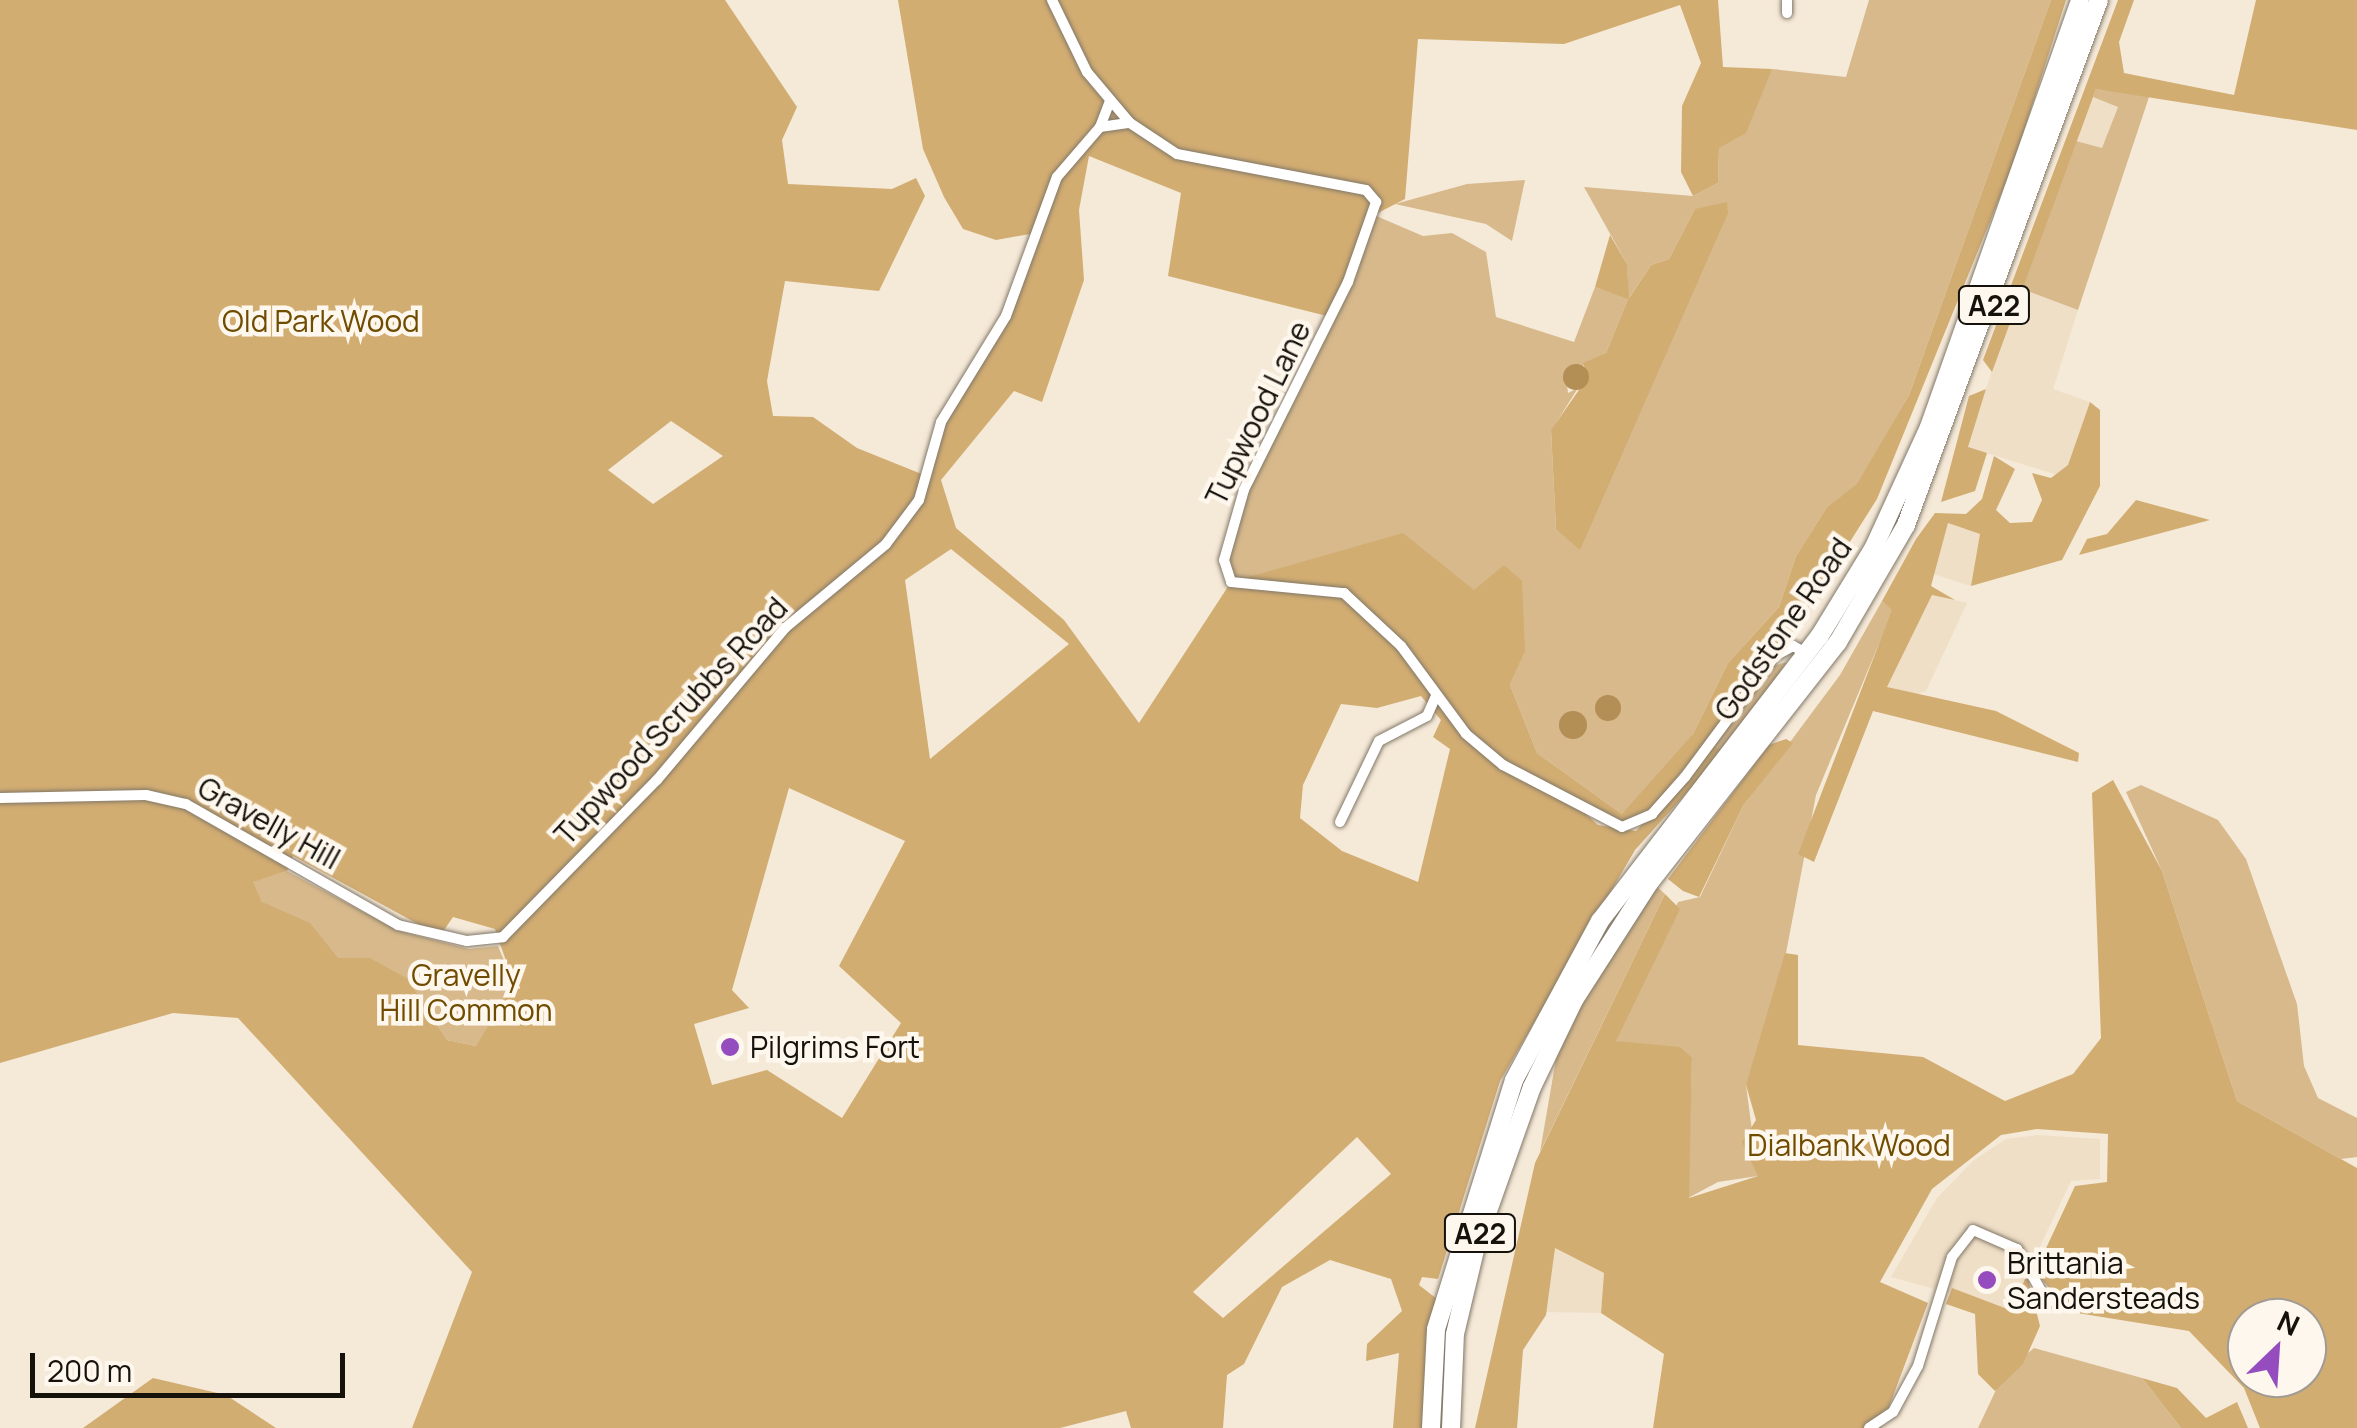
<!DOCTYPE html>
<html>
<head>
<meta charset="utf-8">
<style>
	body { margin:0 }
	#map { position:relative; width:2357px; height:1428px; overflow:hidden; background:#f5e9d8; font-family:Manrope,sans-serif }
	div>[style] { position:absolute }
	[style*='--x'] { left:calc(var(--x)*1px); top:calc(var(--y)*1px); width:calc(var(--w)*1px); rotate:calc(var(--a)*1deg) }
	.built>* { inset:0; background:#efdfc7 }
	.green>* { inset:0; background:#d7b98c }
	.forest>* { inset:0; background:#d2ad72 }
	.water>* { inset:0; background:#b38e55 }
	.round { border-radius:50% }
	.roads { filter:drop-shadow(0 0 2px #827868) drop-shadow(0 0 2px #827868) }
	.minor>* { height:10px; margin:-5px; padding:0 5px; transform-origin:5px; border-radius:5px; background:#fff }
	.trunk>* { height:18px; margin:-9px; padding:0 9px; transform-origin:9px; border-radius:9px; background:#fff }
	.dots>* { width:28px; height:28px; translate:-50% -50%; box-sizing:border-box; border:5px solid #fef7ed; border-radius:50% }
	span { translate:-50% -50%; white-space:nowrap; text-align:center; line-height:1.15; -webkit-text-stroke:9px #fef7ed; paint-order:stroke }
	.shield-label span { padding:2px 8px; background:#fef7ed; border:2px solid; border-radius:8px; -webkit-text-stroke-width:0 }
	.shield-label { font-size:28px; color:#15110b; font-weight:700 }
	.park-label { font-size:30px; color:#704c00 }
	.street-label { font-size:30px; color:#15110b }
	.poi-label { font-size:30px; color:#15110b }
	.left { translate:0 -50%; text-align:left }
	.north { position:absolute; left:2227px; top:1298px; width:100px; height:100px; box-sizing:border-box; background:#fef7ed; border:2px solid #a19b93; border-radius:50%; rotate:25deg; font-size:28px; font-weight:700; line-height:40px; text-align:center; color:#15110b }
	.north::after { content:''; display:block; margin:auto; width:35px; height:45px; background:#944cbf; clip-path:polygon(50% 0,100% 100%,50% 72%,0 100%) }
	.scale { position:absolute; left:30px; top:1353px; width:315px; height:45px; box-sizing:border-box; border:5px solid #15110b; border-top:0; padding-left:12px; font-size:30px; line-height:35px; white-space:nowrap; color:#15110b; -webkit-text-stroke:8px #fef7ed; paint-order:stroke }
</style>
</head>
<body>
<div id="map">
	<div class="built">
		<i style="clip-path:polygon(2093px 97px,2118px 106px,2102px 149px,2076px 141px)"></i>
		<i style="clip-path:polygon(2019px 288px,2078px 310px,2053px 389px,2090px 402px,2064px 477px,1967px 447px)"></i>
		<i style="clip-path:polygon(1948px 523px,1981px 534px,1971px 586px,1933px 574px)"></i>
		<i style="clip-path:polygon(1932px 595px,1967px 603px,1926px 691px,1908px 697px,1887px 687px)"></i>
		<i style="clip-path:polygon(2037px 1135px,2100px 1139px,2100px 1179px,2071px 1181px,2010px 1310px,1891px 1277px,1937px 1198px,1974px 1160px,2006px 1139px)"></i>
		<i style="clip-path:polygon(1554px 1247px,1604px 1273px,1601px 1313px,1546px 1312px)"></i>
	</div>
	<div class="green">
		<i style="clip-path:polygon(evenodd,1869px 0,2051px 0,1909px 395px,1858px 484px,1827px 507px,1796px 556px,1779px 607px,1728px 663px,1693px 734px,1649px 793px,1622px 814px,1537px 753px,1510px 685px,1525px 650px,1474px 591px,1231px 582px,1224px 560px,1244px 490px,1374px 215px,1423px 236px,1452px 233px,1486px 252px,1496px 317px,1574px 342px,1595px 287px,1628px 298px,1627px 264px,1584px 187px,1693px 196px,1718px 183px,1719px 148px,1772px 69px,1846px 77px,1869px 0,1695px 209px,1556px 529px,1551px 431px,1578px 388px,1568px 393px,1566px 375px,1606px 353px,1628px 299px,1651px 265px,1669px 259px,1695px 209px)"></i>
		<i style="clip-path:polygon(2096px 89px,2150px 94px,2078px 310px,2019px 288px,2076px 141px,2102px 148px,2118px 107px,2093px 97px)"></i>
		<i style="clip-path:polygon(1525px 180px,1512px 241px,1486px 224px,1395px 204px,1467px 184px)"></i>
		<i style="clip-path:polygon(1882px 601px,1893px 610px,1816px 795px,1775px 1011px,1746px 1085px,1758px 1176px,1718px 1182px,1688px 1198px,1692px 1058px,1616px 1041px,1623px 1019px,1678px 902px,1700px 897px,1744px 804px,1840px 675px)"></i>
		<i style="clip-path:polygon(1787px 662px,1727px 748px,1712px 747px,1773px 666px)"></i>
		<i style="clip-path:polygon(2141px 785px,2218px 820px,2246px 859px,2297px 1004px,2304px 1066px,2318px 1098px,2357px 1118px,2357px 1157px,2341px 1159px,2237px 1101px,2162px 871px,2126px 792px)"></i>
		<i style="clip-path:polygon(287px 871px,399px 931px,469px 949px,498px 946px,514px 984px,502px 1015px,476px 1046px,447px 1040px,408px 979px,339px 959px,262px 902px,252px 882px)"></i>
		<i style="clip-path:polygon(1655px 885px,1665px 894px,1540px 1152px,1557px 1053px,1576px 1008px)"></i>
		<i style="clip-path:polygon(2034px 1348px,2142px 1378px,2181px 1428px,1978px 1428px,2004px 1373px)"></i>
	</div>
	<div class="forest">
		<i style="clip-path:polygon(evenodd,0 0,725px 0,797px 107px,782px 140px,788px 184px,892px 189px,916px 178px,925px 196px,879px 291px,785px 281px,767px 381px,773px 416px,813px 417px,857px 448px,924px 475px,941px 422px,1006px 316px,1030px 234px,996px 240px,963px 229px,944px 197px,923px 149px,898px 0,1718px 0,1723px 67px,1772px 69px,1746px 133px,1719px 148px,1718px 183px,1693px 196px,1681px 172px,1682px 106px,1701px 63px,1680px 5px,1564px 44px,1418px 39px,1405px 199px,1374px 215px,1331px 317px,1168px 276px,1181px 193px,1089px 156px,1079px 210px,1084px 280px,1042px 402px,1014px 391px,941px 480px,956px 528px,1064px 620px,1139px 723px,1231px 582px,1403px 533px,1474px 590px,1504px 565px,1522px 581px,1525px 651px,1510px 685px,1537px 753px,1622px 814px,1693px 734px,1728px 663px,1779px 607px,1796px 556px,1827px 507px,1857px 484px,1909px 395px,2051px 0,2066px 0,2013px 165px,1877px 499px,1791px 635px,1652px 809px,1623px 823px,1565px 795px,1598px 825px,1636px 831px,1712px 747px,1727px 748px,1635px 850px,1500px 1081px,1438px 1279px,1422px 1277px,1419px 1285px,1437px 1299px,1422px 1428px,1393px 1428px,1399px 1353px,1366px 1361px,1367px 1344px,1402px 1311px,1391px 1279px,1330px 1260px,1282px 1287px,1244px 1364px,1227px 1375px,1223px 1428px,1131px 1428px,1126px 1411px,1060px 1428px,412px 1428px,472px 1272px,238px 1018px,173px 1013px,0 1063px,0 0,671px 421px,723px 456px,653px 504px,608px 470px,671px 421px,0 0,951px 549px,1069px 644px,930px 759px,905px 580px,951px 549px,0 0,1421px 696px,1441px 720px,1433px 737px,1450px 749px,1418px 882px,1342px 851px,1300px 818px,1303px 785px,1341px 704px,1377px 708px,1421px 696px,0 0,789px 788px,905px 841px,839px 966px,901px 1023px,842px 1118px,767px 1070px,712px 1085px,694px 1024px,749px 1008px,732px 990px,789px 788px,0 0,293px 856px,440px 936px,453px 917px,495px 929px,514px 984px,476px 1046px,447px 1040px,408px 979px,370px 958px,338px 958px,310px 923px,262px 902px,253px 882px,287px 871px,293px 856px,0 0,1357px 1137px,1391px 1174px,1223px 1318px,1193px 1292px,1357px 1137px)"></i>
		<i style="clip-path:polygon(2118px 0,2134px 0,2119px 42px,2124px 73px,2234px 95px,2256px 0,2357px 0,2357px 130px,2096px 89px,1992px 372px,1983px 360px)"></i>
		<i style="clip-path:polygon(1727px 202px,1728px 213px,1580px 550px,1556px 529px,1551px 430px,1588px 377px,1583px 363px,1606px 353px,1628px 299px,1595px 287px,1610px 235px,1627px 264px,1629px 298px,1651px 265px,1669px 259px,1695px 209px)"></i>
		<i style="clip-path:polygon(1986px 389px,1968px 447px,1987px 453px,1975px 491px,1941px 502px,1969px 396px)"></i>
		<i style="clip-path:polygon(2090px 402px,2100px 410px,2100px 486px,2062px 560px,1971px 586px,1980px 534px,1948px 523px,1931px 586px,1955px 600px,1932px 595px,1887px 687px,1996px 711px,2079px 753px,2078px 762px,1873px 711px,1814px 862px,1798px 854px,1892px 610px,1882px 601px,1916px 539px,1935px 513px,1966px 514px,1982px 499px,1994px 456px,2015px 469px,1996px 510px,2010px 523px,2032px 522px,2042px 500px,2032px 473px,2051px 478px,2068px 465px)"></i>
		<i style="clip-path:polygon(2136px 500px,2210px 520px,2079px 555px,2087px 539px,2107px 534px)"></i>
		<i style="clip-path:polygon(1786px 739px,1793px 743px,1744px 804px,1699px 897px,1683px 891px,1668px 879px,1769px 745px)"></i>
		<i style="clip-path:polygon(evenodd,2113px 780px,2162px 871px,2237px 1101px,2357px 1168px,2357px 1428px,2260px 1428px,2244px 1388px,2189px 1331px,2071px 1312px,2035px 1272px,2075px 1186px,2107px 1182px,2108px 1134px,2037px 1129px,2001px 1135px,1932px 1189px,1880px 1282px,1928px 1303px,1881px 1428px,1653px 1428px,1664px 1354px,1601px 1313px,1604px 1273px,1555px 1248px,1546px 1315px,1523px 1350px,1517px 1428px,1475px 1428px,1535px 1163px,1665px 894px,1680px 909px,1616px 1041px,1680px 1047px,1692px 1058px,1689px 1198px,1758px 1176px,1742px 1142px,1756px 1120px,1746px 1085px,1785px 953px,1798px 955px,1798px 1045px,1923px 1057px,2005px 1101px,2073px 1074px,2101px 1038px,2092px 793px,2113px 780px,2247px 1318px,2307px 1318px,2307px 1378px,2247px 1378px,2247px 1318px)"></i>
		<i style="clip-path:polygon(2027px 1275px,2040px 1326px,2023px 1364px,1995px 1391px,1978px 1374px,1975px 1314px,1946px 1304px,1952px 1288px,2010px 1310px)"></i>
		<i style="clip-path:polygon(153px 1378px,226px 1395px,276px 1428px,83px 1428px)"></i>
		<i style="clip-path:polygon(2142px 1378px,2177px 1388px,2206px 1418px,2237px 1402px,2248px 1428px,2181px 1428px)"></i>
	</div>
	<div class="water">
		<i class="round" style="left:1563px;top:364px;width:26px;height:26px"></i>
		<i class="round" style="left:1595px;top:695px;width:26px;height:26px"></i>
		<i class="round" style="left:1559px;top:711px;width:28px;height:28px"></i>
	</div>
	<div class="roads">
		<div class="minor">
			<i style="--x:1052;--y:0;--w:80;--a:64.1"></i>
			<i style="--x:1087;--y:72;--w:67;--a:49.9"></i>
			<i style="--x:1787;--y:0;--w:13;--a:90"></i>
			<i style="--x:1100;--y:127;--w:30;--a:-8"></i>
			<i style="--x:1130;--y:123;--w:56;--a:33.4"></i>
			<i style="--x:1177;--y:154;--w:192;--a:10.8"></i>
			<i style="--x:1366;--y:190;--w:16;--a:50"></i>
			<i style="--x:1376;--y:202;--w:85;--a:109.3"></i>
			<i style="--x:1348;--y:282;--w:233;--a:116.6"></i>
			<i style="--x:1244;--y:490;--w:73;--a:105.9"></i>
			<i style="--x:1224;--y:560;--w:23;--a:72"></i>
			<i style="--x:1231;--y:582;--w:114;--a:5.6"></i>
			<i style="--x:1344;--y:593;--w:78;--a:42.9"></i>
			<i style="--x:1401;--y:646;--w:109;--a:53.5"></i>
			<i style="--x:1466;--y:734;--w:48;--a:40"></i>
			<i style="--x:1503;--y:765;--w:134;--a:27.5"></i>
			<i style="--x:1622;--y:827;--w:33;--a:-23"></i>
			<i style="--x:1652;--y:814;--w:50;--a:-48.3"></i>
			<i style="--x:1685;--y:777;--w:151;--a:-53.4"></i>
			<i style="--x:1775;--y:656;--w:21;--a:-29"></i>
			<i style="--x:1793;--y:646;--w:15;--a:28"></i>
			<i style="--x:1100;--y:127;--w:28;--a:-69"></i>
			<i style="--x:0;--y:798;--w:146;--a:-1.2"></i>
			<i style="--x:146;--y:795;--w:41;--a:12.7"></i>
			<i style="--x:186;--y:804;--w:244;--a:29.7"></i>
			<i style="--x:398;--y:925;--w:71;--a:13.1"></i>
			<i style="--x:467;--y:941;--w:36;--a:-6"></i>
			<i style="--x:503;--y:937;--w:220;--a:-45.6"></i>
			<i style="--x:657;--y:780;--w:199;--a:-49.9"></i>
			<i style="--x:785;--y:628;--w:131;--a:-39.7"></i>
			<i style="--x:886;--y:544;--w:55;--a:-53.1"></i>
			<i style="--x:919;--y:500;--w:81;--a:-74.2"></i>
			<i style="--x:941;--y:422;--w:124;--a:-58.5"></i>
			<i style="--x:1006;--y:316;--w:148;--a:-69.9"></i>
			<i style="--x:1057;--y:177;--w:66;--a:-49.3"></i>
			<i style="--x:1340;--y:822;--w:90;--a:-64.3"></i>
			<i style="--x:1379;--y:741;--w:54;--a:-27.5"></i>
			<i style="--x:1427;--y:716;--w:20;--a:-66"></i>
			<i style="--x:1869;--y:1428;--w:29;--a:-34"></i>
			<i style="--x:1893;--y:1412;--w:52;--a:-61.5"></i>
			<i style="--x:1918;--y:1366;--w:114;--a:-72.7"></i>
			<i style="--x:1952;--y:1257;--w:34;--a:-52"></i>
			<i style="--x:1973;--y:1230;--w:48;--a:23.4"></i>
			<i style="--x:2017;--y:1249;--w:62;--a:60.1"></i>
		</div>
		<div class="trunk">
			<i style="--x:1431;--y:1428;--w:99;--a:-87.1"></i>
			<i style="--x:1436;--y:1329;--w:261;--a:-72.6"></i>
			<i style="--x:1514;--y:1080;--w:181;--a:-61.6"></i>
			<i style="--x:1600;--y:921;--w:359;--a:-52.4"></i>
			<i style="--x:1819;--y:637;--w:103;--a:-58.5"></i>
			<i style="--x:1873;--y:549;--w:134;--a:-65.3"></i>
			<i style="--x:1929;--y:427;--w:453;--a:-70.5"></i>
			<i style="--x:1451;--y:1428;--w:94;--a:-87.6"></i>
			<i style="--x:1455;--y:1334;--w:95;--a:-76.6"></i>
			<i style="--x:1477;--y:1242;--w:164;--a:-70.5"></i>
			<i style="--x:1532;--y:1087;--w:97;--a:-64.2"></i>
			<i style="--x:1574;--y:1000;--w:139;--a:-57.3"></i>
			<i style="--x:1649;--y:883;--w:306;--a:-51.9"></i>
			<i style="--x:1838;--y:642;--w:135;--a:-59.8"></i>
			<i style="--x:1906;--y:525;--w:559;--a:-69.82"></i>
		</div>
	</div>
	<div class="dots">
		<i style="left:730px;top:1047px;background:#944cbf"></i>
		<i style="left:1987px;top:1280px;background:#944cbf"></i>
	</div>
	<div class="shield-label">
		<span style="left:1994px;top:305px">A22</span>
		<span style="left:1480px;top:1233px">A22</span>
	</div>
	<div class="park-label">
		<span style="left:321px;top:321px">Old Park Wood</span>
		<span style="left:466px;top:992px">Gravelly<br>Hill Common</span>
		<span style="left:1849px;top:1145px">Dialbank Wood</span>
	</div>
	<div class="street-label">
		<span style="left:1258px;top:413px;rotate:-64deg">Tupwood Lane</span>
		<span style="left:1783px;top:629px;rotate:-55deg">Godstone Road</span>
		<span style="left:671px;top:721px;rotate:-47deg">Tupwood Scrubbs Road</span>
		<span style="left:269px;top:823px;rotate:29deg">Gravelly Hill</span>
	</div>
	<div class="poi-label">
		<span class="left" style="left:750px;top:1047px">Pilgrims Fort</span>
		<span class="left" style="left:2007px;top:1280px">Brittania<br>Sandersteads</span>
	</div>
	<div class="north">N</div>
	<div class="scale">200 m</div>
</div>
</body>
</html>
